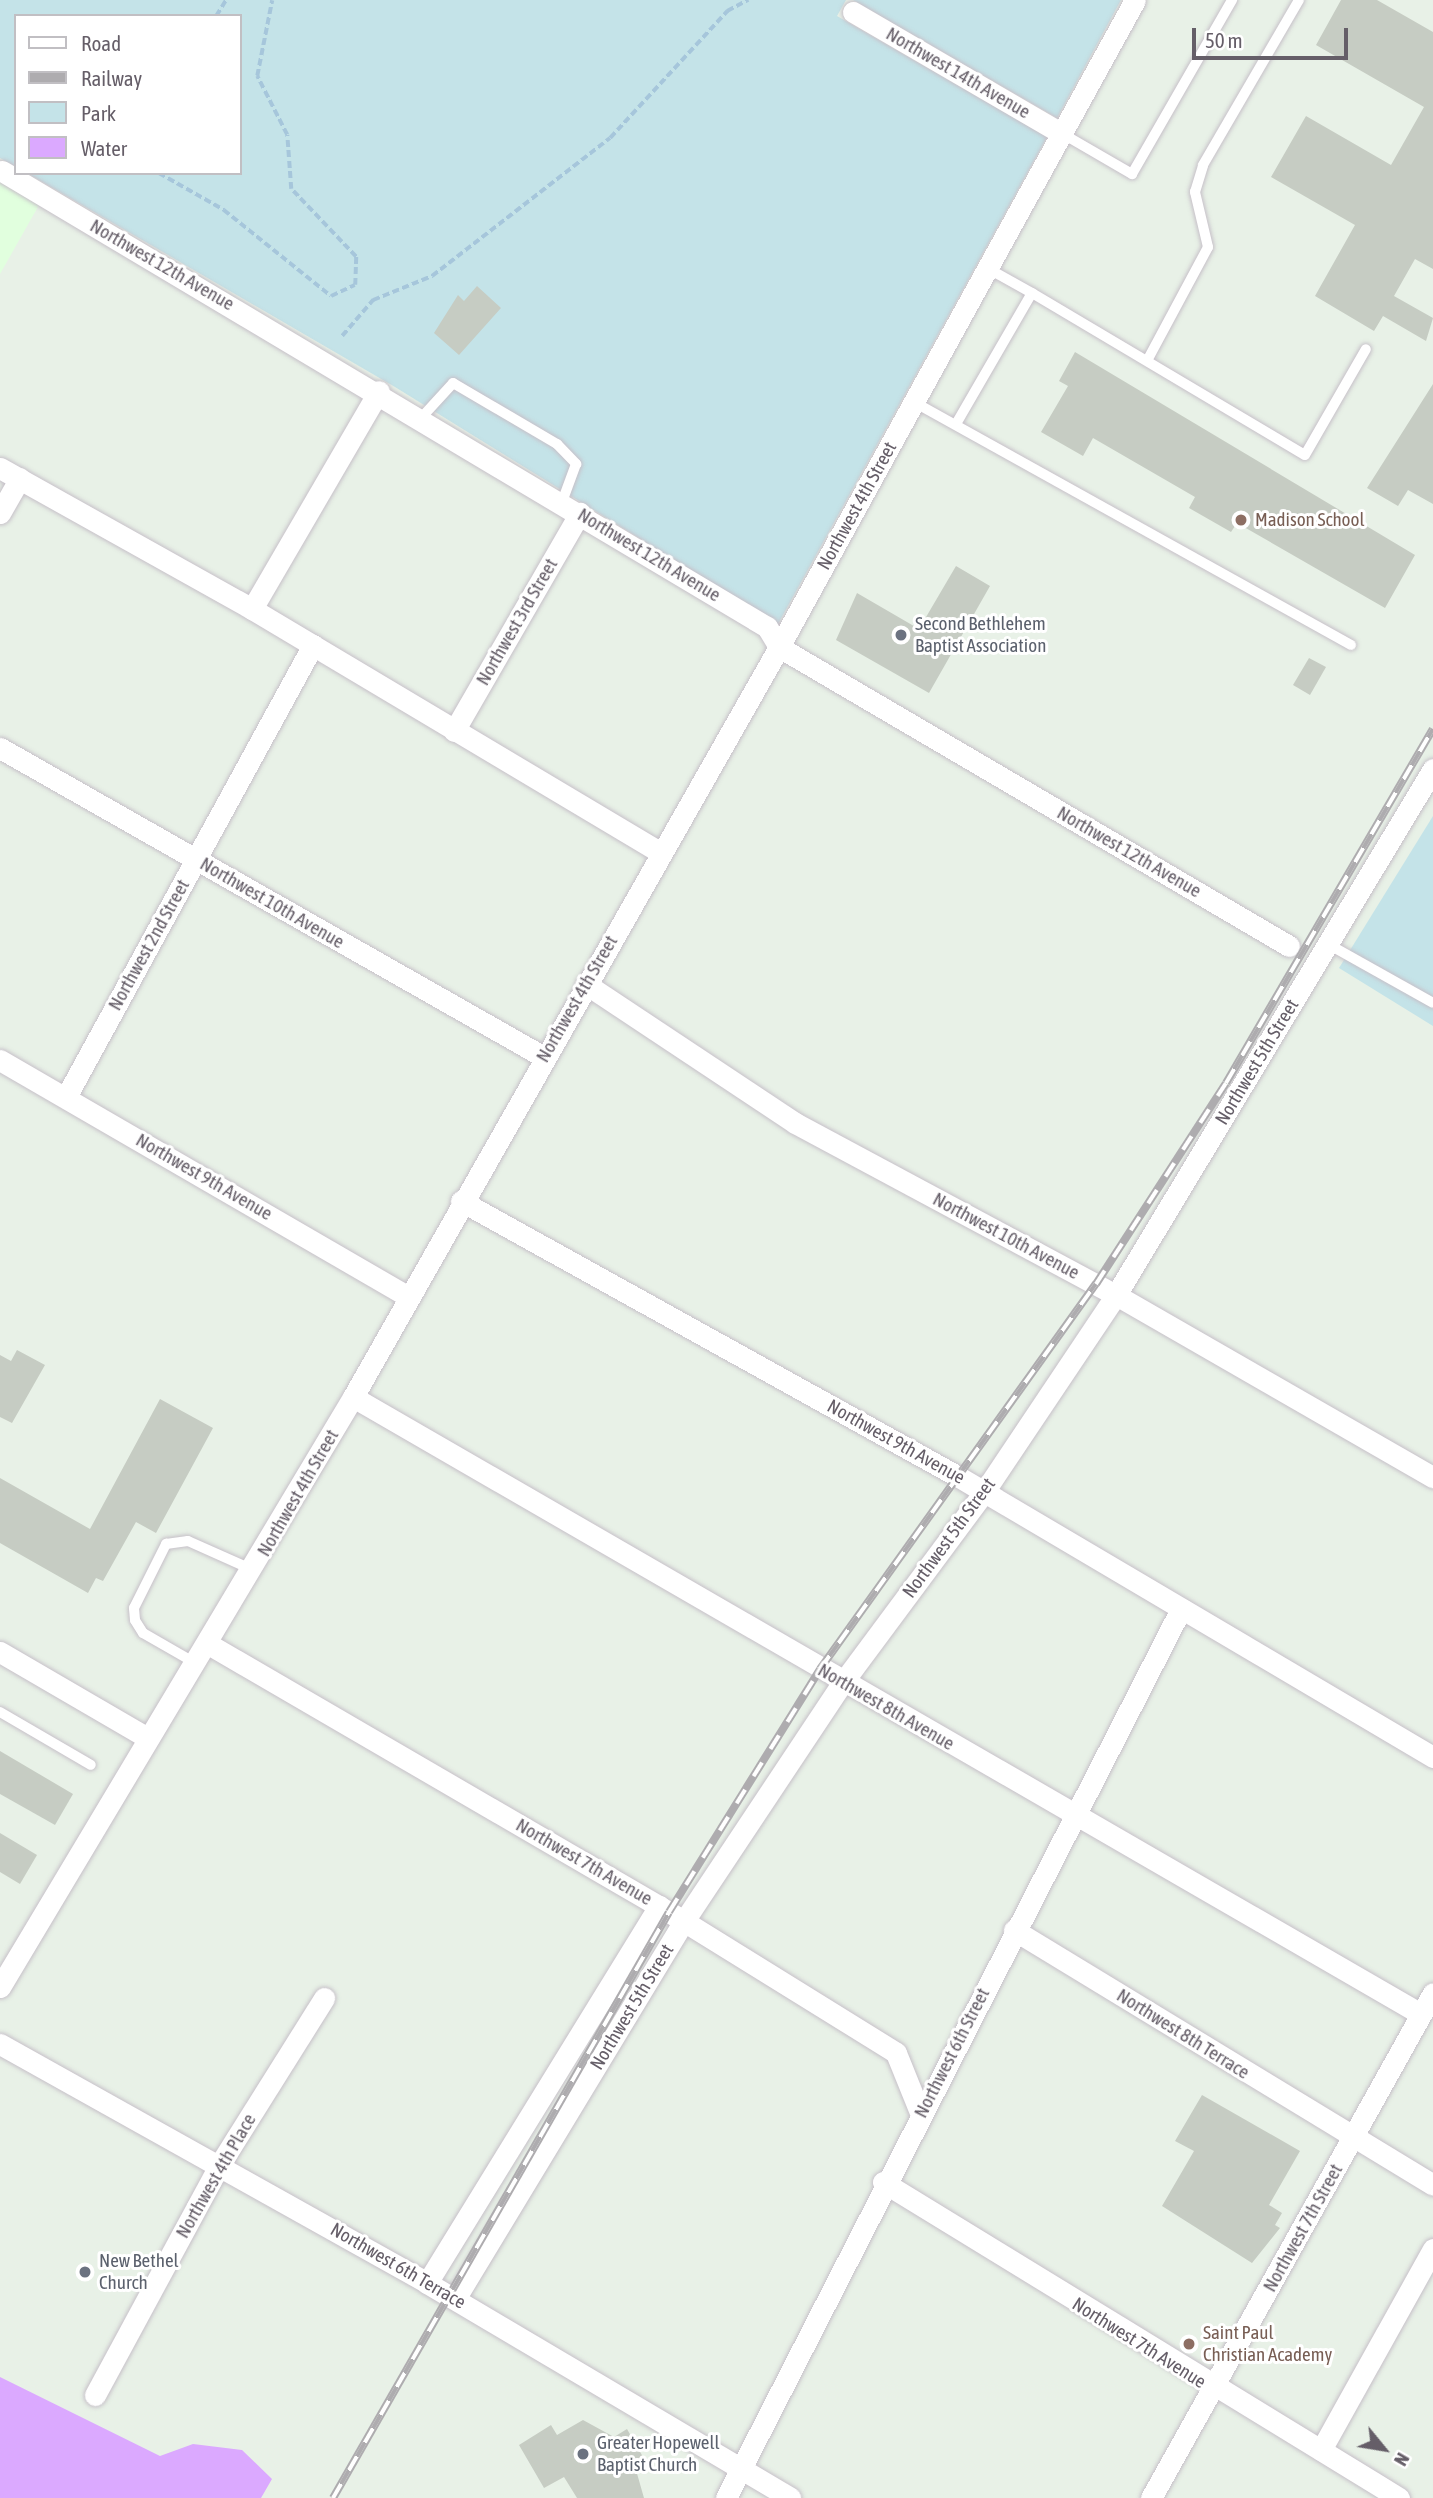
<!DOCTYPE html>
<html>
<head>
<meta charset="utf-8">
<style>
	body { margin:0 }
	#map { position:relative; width:1433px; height:2498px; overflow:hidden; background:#e8f1e7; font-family:"Asap Condensed",sans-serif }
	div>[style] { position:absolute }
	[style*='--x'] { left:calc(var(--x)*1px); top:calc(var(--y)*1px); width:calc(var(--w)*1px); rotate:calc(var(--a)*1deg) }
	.commercial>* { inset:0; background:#e1ffde }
	.green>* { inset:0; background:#c4e3e8 }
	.water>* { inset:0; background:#dba9ff }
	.building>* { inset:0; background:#c6ccc3 }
	.path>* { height:3.5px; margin-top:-1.75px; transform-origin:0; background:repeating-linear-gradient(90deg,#a6c6db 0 7px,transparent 0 10.5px) }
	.roads { filter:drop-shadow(0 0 2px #c6c0c8) drop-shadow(0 0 2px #c6c0c8) }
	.service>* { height:10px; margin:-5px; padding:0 5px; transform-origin:5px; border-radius:5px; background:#fff }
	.minor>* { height:21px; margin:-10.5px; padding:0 10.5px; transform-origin:10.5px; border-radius:10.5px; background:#fff }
	.rail>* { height:8px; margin-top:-4px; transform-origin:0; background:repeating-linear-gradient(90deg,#fff 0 16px,#aeacaf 0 32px); box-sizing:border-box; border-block:2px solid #aeacaf }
	.dots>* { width:19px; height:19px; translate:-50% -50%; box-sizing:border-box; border:4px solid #fff; border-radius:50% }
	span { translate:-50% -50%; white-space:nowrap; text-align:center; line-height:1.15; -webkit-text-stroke:6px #fff; paint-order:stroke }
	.street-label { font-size:19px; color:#655e68 }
	.education-label { font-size:19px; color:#785e54 }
	.left { translate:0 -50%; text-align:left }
	.worship-label { font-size:19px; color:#5b616d }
	.legend { position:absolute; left:14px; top:14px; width:228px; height:161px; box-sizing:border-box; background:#fff; border:2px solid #c1bfc3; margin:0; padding:9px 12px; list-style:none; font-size:21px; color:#655e68 }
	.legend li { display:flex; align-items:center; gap:14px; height:35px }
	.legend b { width:35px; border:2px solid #c1bfc3 }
	.north { position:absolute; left:1349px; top:2414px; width:70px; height:70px; -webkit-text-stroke:5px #fff; paint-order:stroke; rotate:120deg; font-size:19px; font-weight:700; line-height:28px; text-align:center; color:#655e68 }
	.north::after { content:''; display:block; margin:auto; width:24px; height:32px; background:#655e68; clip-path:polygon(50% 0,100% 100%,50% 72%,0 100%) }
	.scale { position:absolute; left:1192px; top:28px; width:156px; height:32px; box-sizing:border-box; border:4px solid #655e68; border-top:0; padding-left:9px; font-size:21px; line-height:24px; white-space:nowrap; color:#655e68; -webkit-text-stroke:5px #fff; paint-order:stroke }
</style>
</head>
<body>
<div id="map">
	<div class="commercial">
		<i style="clip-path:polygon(0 182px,39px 205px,0 274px)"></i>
	</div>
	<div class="green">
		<i style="clip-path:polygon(0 0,846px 0,837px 16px,1047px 137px,778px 624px,395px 387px,27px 173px,240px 173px,240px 16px,16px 16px,16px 167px,0 158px)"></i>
		<i style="clip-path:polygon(853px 0,1121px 0,1057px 118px)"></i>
		<i style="clip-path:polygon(1433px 816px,1433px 1026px,1339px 968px)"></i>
	</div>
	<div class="water">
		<i style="clip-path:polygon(0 2377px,160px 2456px,193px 2444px,242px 2450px,272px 2479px,261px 2498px,0 2498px)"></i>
	</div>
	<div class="building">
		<i style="clip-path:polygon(1341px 0,1377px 0,1433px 32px,1433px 269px,1415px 259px,1394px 296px,1433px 318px,1426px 341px,1383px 316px,1374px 331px,1315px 296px,1355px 225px,1271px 177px,1306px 116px,1391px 165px,1424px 107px,1316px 45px)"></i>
		<i style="clip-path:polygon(477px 286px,501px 308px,459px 355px,434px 333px,458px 295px,464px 301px)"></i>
		<i style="clip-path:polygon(1075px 352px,1415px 555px,1385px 608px,1237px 523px,1231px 532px,1189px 508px,1195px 497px,1093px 438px,1083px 456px,1041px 432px,1068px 386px,1059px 381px)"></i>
		<i style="clip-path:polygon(1433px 384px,1433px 504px,1408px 490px,1398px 506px,1367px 488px)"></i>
		<i style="clip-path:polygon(956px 566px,990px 586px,929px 693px,836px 640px,857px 593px,919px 629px)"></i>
		<i style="clip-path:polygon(1309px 658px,1326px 667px,1310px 695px,1293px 685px)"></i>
		<i style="clip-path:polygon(17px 1350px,45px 1365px,12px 1423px,0 1417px,0 1355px,11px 1361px)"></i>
		<i style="clip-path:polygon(160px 1399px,213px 1428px,156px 1533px,136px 1522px,103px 1581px,96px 1578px,88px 1593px,0 1543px,0 1478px,90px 1529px)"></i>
		<i style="clip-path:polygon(0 1751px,73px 1794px,55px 1825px,0 1794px)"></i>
		<i style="clip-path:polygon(0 1833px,37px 1855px,20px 1884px,0 1872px)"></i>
		<i style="clip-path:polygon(1202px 2095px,1300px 2151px,1269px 2205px,1282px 2213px,1275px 2225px,1280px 2228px,1252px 2263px,1162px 2206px,1194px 2151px,1175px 2141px)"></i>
		<i style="clip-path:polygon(583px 2420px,614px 2437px,627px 2429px,647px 2464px,636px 2470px,644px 2498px,577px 2498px,564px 2477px,544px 2488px,519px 2445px,551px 2425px,557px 2435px)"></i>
	</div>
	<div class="path">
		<i style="--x:216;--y:16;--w:19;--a:-58"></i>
		<i style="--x:159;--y:173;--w:75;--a:29.6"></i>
		<i style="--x:224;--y:210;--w:137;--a:38.8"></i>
		<i style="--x:331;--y:296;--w:26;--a:-25"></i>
		<i style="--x:355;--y:285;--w:28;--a:-88"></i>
		<i style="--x:356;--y:257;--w:94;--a:-133.7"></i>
		<i style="--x:291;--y:189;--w:54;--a:-94.2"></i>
		<i style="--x:287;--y:135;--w:66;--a:-117"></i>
		<i style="--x:257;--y:76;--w:77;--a:-78.8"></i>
		<i style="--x:342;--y:336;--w:48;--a:-49.3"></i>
		<i style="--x:373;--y:300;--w:64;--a:-22.1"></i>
		<i style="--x:432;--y:276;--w:225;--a:-37.8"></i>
		<i style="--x:610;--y:138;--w:173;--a:-47.3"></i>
		<i style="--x:727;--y:11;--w:24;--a:-28"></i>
	</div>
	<div class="roads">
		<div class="service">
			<i style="--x:1063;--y:134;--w:80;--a:30.1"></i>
			<i style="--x:1132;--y:174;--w:201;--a:-60.1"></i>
			<i style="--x:989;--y:269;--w:49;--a:29.2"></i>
			<i style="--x:1148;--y:359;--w:127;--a:-61.8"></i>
			<i style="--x:1208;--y:247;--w:57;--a:-103.3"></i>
			<i style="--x:1195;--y:192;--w:28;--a:-73"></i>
			<i style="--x:1203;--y:165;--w:191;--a:-59.8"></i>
			<i style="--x:914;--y:402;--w:500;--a:29.08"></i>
			<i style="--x:422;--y:417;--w:46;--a:-47.6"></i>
			<i style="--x:453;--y:383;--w:121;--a:30.4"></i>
			<i style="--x:557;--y:444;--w:28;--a:46"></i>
			<i style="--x:576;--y:464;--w:40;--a:110.2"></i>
			<i style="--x:956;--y:424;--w:151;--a:-59.9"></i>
			<i style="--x:1032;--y:293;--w:317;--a:30.7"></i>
			<i style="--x:1305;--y:455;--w:122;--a:-60.1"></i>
			<i style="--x:1328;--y:944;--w:120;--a:29.3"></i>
			<i style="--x:197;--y:1664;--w:62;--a:-150.1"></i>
			<i style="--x:143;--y:1633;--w:15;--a:-122"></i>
			<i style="--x:135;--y:1620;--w:12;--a:-95"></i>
			<i style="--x:134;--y:1608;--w:72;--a:-63.4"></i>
			<i style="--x:166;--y:1544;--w:22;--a:-8"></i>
			<i style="--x:188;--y:1541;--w:71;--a:24"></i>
			<i style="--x:0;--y:1712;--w:105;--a:30.2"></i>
		</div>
		<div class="minor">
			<i style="--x:853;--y:12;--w:243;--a:30.2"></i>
			<i style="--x:2;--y:171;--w:891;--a:30.8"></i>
			<i style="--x:767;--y:627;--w:23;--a:59"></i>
			<i style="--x:779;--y:647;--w:591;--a:30.38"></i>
			<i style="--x:0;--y:468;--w:289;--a:29.2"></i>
			<i style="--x:252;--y:609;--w:476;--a:30.8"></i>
			<i style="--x:0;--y:513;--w:40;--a:-60.3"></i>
			<i style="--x:252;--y:609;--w:252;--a:-59.8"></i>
			<i style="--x:454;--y:731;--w:252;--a:-60"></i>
			<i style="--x:0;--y:748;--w:626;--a:29.6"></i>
			<i style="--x:586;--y:984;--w:251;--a:33.6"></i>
			<i style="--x:795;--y:1123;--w:364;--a:28.2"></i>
			<i style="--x:1116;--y:1295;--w:366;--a:29.9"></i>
			<i style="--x:0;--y:1060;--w:470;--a:30.1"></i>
			<i style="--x:66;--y:1097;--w:515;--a:-61.35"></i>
			<i style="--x:461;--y:1201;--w:569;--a:29"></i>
			<i style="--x:959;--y:1477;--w:551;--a:30.57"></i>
			<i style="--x:353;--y:1397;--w:1233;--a:30.02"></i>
			<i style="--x:210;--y:1645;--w:531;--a:30.19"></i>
			<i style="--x:669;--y:1912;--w:267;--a:31.8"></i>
			<i style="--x:896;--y:2053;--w:67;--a:68"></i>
			<i style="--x:0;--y:1652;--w:171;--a:30.2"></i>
			<i style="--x:1014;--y:1930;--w:490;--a:31.3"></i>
			<i style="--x:0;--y:1987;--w:688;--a:-59.11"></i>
			<i style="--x:353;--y:1397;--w:863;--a:-60.4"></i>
			<i style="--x:779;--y:647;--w:738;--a:-61.18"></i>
			<i style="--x:0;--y:2044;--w:489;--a:29.2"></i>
			<i style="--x:427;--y:2283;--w:422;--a:30.6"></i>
			<i style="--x:883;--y:2182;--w:605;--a:31.48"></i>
			<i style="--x:427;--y:2283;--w:443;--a:-58.4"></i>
			<i style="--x:455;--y:2299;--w:442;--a:-58.8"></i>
			<i style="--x:684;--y:1921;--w:287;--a:-56.4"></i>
			<i style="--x:843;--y:1682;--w:237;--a:-53.4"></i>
			<i style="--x:984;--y:1492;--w:237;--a:-56.2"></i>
			<i style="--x:1116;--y:1295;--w:614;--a:-58.92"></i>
			<i style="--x:95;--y:2395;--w:263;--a:-61.6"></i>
			<i style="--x:220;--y:2164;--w:196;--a:-57.9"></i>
			<i style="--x:1321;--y:2450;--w:230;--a:-60.9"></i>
			<i style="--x:726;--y:2498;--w:999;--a:-62.9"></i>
			<i style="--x:1151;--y:2498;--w:578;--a:-60.82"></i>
		</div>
	</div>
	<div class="rail">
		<i style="--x:333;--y:2498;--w:675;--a:-60.17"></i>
		<i style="--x:669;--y:1912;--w:286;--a:-58.1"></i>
		<i style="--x:820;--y:1669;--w:474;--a:-54.4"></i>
		<i style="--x:1096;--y:1284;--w:239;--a:-57.1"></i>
		<i style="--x:1226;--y:1083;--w:410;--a:-59.7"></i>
	</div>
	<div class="dots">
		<i style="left:1241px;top:520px;background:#8d6e63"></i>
		<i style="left:901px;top:635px;background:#6b7280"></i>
		<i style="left:85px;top:2272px;background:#6b7280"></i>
		<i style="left:1189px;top:2344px;background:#8d6e63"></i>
		<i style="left:583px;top:2454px;background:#6b7280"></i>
	</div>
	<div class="street-label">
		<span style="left:958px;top:73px;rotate:30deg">Northwest 14th Avenue</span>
		<span style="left:162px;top:265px;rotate:30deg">Northwest 12th Avenue</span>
		<span style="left:857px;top:506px;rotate:-61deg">Northwest 4th Street</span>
		<span style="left:649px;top:555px;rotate:31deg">Northwest 12th Avenue</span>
		<span style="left:517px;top:622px;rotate:-60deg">Northwest 3rd Street</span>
		<span style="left:1129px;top:852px;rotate:30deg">Northwest 12th Avenue</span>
		<span style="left:272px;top:903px;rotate:30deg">Northwest 10th Avenue</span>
		<span style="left:149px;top:945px;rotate:-61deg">Northwest 2nd Street</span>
		<span style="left:577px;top:999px;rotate:-60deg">Northwest 4th Street</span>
		<span style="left:1257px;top:1062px;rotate:-59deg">Northwest 5th Street</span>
		<span style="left:204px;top:1177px;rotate:30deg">Northwest 9th Avenue</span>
		<span style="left:1006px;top:1236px;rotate:28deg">Northwest 10th Avenue</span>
		<span style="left:896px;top:1442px;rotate:29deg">Northwest 9th Avenue</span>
		<span style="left:298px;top:1493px;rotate:-60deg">Northwest 4th Street</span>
		<span style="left:949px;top:1538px;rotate:-54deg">Northwest 5th Street</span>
		<span style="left:886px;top:1707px;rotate:30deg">Northwest 8th Avenue</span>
		<span style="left:584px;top:1862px;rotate:30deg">Northwest 7th Avenue</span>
		<span style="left:632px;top:2007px;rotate:-59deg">Northwest 5th Street</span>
		<span style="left:1183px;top:2034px;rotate:32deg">Northwest 8th Terrace</span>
		<span style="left:952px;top:2053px;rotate:-63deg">Northwest 6th Street</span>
		<span style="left:216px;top:2176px;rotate:-60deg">Northwest 4th Place</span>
		<span style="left:1303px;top:2228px;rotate:-61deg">Northwest 7th Street</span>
		<span style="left:398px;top:2266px;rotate:30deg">Northwest 6th Terrace</span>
		<span style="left:1139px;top:2343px;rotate:32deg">Northwest 7th Avenue</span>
	</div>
	<div class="education-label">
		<span class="left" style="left:1255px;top:520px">Madison School</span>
		<span class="left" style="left:1203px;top:2344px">Saint Paul<br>Christian Academy</span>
	</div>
	<div class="worship-label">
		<span class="left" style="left:915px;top:635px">Second Bethlehem<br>Baptist Association</span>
		<span class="left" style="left:99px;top:2272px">New Bethel<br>Church</span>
		<span class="left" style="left:597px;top:2454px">Greater Hopewell<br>Baptist Church</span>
	</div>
	<ul class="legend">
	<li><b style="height:9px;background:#fff"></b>Road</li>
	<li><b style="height:9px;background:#aeacaf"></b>Railway</li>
	<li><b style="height:19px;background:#c4e3e8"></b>Park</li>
	<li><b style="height:19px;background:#dba9ff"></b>Water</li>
	</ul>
	<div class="north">N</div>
	<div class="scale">50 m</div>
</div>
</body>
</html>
